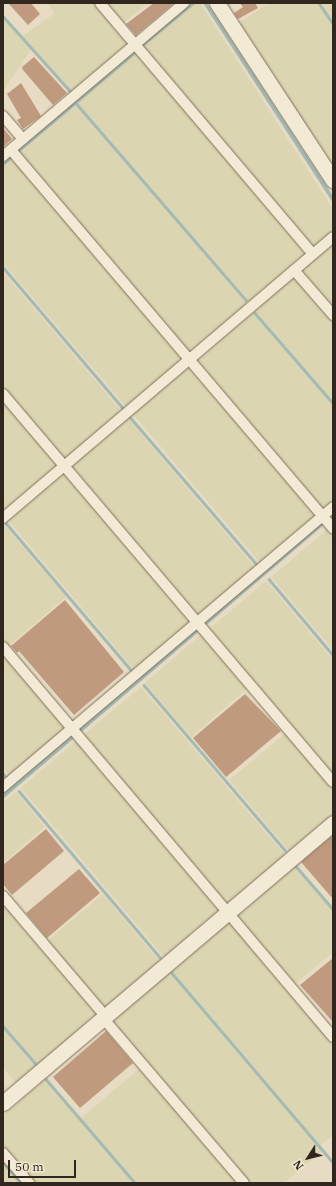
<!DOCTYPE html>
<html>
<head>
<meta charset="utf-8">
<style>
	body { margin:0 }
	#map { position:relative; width:336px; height:1186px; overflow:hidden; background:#e7dcc3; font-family:"IBM Plex Serif",serif }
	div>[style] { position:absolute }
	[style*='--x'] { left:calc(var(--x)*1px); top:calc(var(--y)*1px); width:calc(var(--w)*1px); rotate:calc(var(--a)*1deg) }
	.farmland>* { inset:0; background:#dbd5b1 }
	.water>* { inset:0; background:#a4bab4 }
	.stream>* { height:2.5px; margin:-1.25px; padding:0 1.25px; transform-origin:1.25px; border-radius:1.25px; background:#a4bab4 }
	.building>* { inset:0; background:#c09a7e }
	.roads { filter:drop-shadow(0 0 1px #7f6f5c) drop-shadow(0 0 1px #7f6f5c) }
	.street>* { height:10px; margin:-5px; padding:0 5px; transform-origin:5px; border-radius:5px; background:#f3ead5 }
	.secondary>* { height:15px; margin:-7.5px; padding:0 7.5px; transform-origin:7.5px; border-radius:7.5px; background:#f3ead5 }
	span { translate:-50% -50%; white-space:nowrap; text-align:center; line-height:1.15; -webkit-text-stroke:4px #f0e7d1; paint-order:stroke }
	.frame { position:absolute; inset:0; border:4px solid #31271e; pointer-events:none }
	.north { position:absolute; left:288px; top:1138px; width:40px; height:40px; -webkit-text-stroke:3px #f0e7d1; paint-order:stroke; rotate:234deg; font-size:11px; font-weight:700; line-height:16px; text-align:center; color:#31271e }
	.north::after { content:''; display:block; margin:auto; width:14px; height:18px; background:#31271e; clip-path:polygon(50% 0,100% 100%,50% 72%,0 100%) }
	.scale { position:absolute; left:8px; top:1160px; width:68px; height:18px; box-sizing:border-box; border:2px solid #31271e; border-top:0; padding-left:5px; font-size:12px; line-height:14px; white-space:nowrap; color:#31271e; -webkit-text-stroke:3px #f0e7d1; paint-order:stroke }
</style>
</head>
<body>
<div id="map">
	<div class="farmland">
		<i style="clip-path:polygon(46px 3px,97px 3px,129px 40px,128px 45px,72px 93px,32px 48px,3px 91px,3px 16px,23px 36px,55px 13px)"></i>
		<i style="clip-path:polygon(104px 3px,147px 3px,122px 24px)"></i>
		<i style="clip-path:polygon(195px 3px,200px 3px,333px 209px,333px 232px,312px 249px,141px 47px)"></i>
		<i style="clip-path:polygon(269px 3px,333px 3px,331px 161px,327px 160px,237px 24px)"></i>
		<i style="clip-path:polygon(138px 51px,307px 253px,190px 354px,19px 154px)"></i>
		<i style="clip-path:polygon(14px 158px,182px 357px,182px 361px,127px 408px,3px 263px,3px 168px)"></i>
		<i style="clip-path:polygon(333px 242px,333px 311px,301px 273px,301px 269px)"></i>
		<i style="clip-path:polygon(3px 272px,122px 412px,63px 462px,3px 391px)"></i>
		<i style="clip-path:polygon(293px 276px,333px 320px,333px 503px,324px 510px,320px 509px,195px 363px)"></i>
		<i style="clip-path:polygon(188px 366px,317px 516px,262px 565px,132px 413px)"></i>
		<i style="clip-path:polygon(3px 398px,58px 466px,3px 513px)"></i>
		<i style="clip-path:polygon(127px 417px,257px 570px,199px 618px,70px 465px)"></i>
		<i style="clip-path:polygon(66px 472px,192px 620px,136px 672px,7px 519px)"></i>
		<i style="clip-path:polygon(3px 524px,66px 597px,6px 648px,3px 644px)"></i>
		<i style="clip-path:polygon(328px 529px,333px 535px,333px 650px,271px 577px)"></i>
		<i style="clip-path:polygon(266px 581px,333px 660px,333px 778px,208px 630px)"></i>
		<i style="clip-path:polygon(203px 633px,249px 687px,191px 737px,145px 683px)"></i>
		<i style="clip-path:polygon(3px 650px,68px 727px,11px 778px,3px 768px)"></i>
		<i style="clip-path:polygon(141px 687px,285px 855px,226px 905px,82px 736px)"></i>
		<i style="clip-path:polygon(287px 732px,333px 786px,333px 815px,289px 851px,229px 780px)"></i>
		<i style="clip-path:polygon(78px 739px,221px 908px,164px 957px,21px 788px)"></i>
		<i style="clip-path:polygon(16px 792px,45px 827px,3px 863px,3px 803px)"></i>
		<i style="clip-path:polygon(296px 866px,333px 909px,333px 952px,294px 985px,237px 916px)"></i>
		<i style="clip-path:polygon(103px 894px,159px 961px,103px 1009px,46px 942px)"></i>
		<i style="clip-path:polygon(3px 902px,98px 1013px,17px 1084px,3px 1068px)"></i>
		<i style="clip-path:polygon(229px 921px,333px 1042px,333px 1135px,320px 1146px,323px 1150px,284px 1183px,249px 1183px,112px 1025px,112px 1019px)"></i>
		<i style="clip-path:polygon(141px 1067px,239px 1183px,31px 1183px,3px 1150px,3px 1116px,46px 1079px,80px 1119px)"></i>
		<i style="clip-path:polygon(3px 1162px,21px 1183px,3px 1183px)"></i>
	</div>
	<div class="water">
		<i style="clip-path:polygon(203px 3px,207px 3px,333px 196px,333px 203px)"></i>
		<i style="clip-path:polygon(333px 512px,333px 517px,3px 799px,3px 792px)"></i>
	</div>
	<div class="stream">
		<i style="--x:319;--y:3;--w:25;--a:56"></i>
		<i style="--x:3;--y:16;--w:101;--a:48.2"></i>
		<i style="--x:141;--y:46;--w:67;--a:-39.6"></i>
		<i style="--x:76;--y:103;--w:260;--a:49.2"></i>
		<i style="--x:17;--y:152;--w:156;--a:-40.3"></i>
		<i style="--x:3;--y:164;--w:13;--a:-39"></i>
		<i style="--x:3;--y:267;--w:187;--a:49.6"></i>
		<i style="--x:255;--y:313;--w:119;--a:49.1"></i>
		<i style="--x:130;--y:417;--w:196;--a:49.3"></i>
		<i style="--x:6;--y:523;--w:196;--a:49.6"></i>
		<i style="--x:269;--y:579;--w:99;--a:49.9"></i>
		<i style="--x:144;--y:685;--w:217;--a:49.5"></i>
		<i style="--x:3;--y:773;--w:8;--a:50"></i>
		<i style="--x:19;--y:791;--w:218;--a:49.7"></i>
		<i style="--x:296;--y:866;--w:57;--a:49.3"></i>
		<i style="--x:172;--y:973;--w:248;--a:49.6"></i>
		<i style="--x:3;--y:1026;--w:49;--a:49.1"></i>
		<i style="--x:46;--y:1079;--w:137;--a:49.4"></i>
		<i style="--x:3;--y:1162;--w:28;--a:49"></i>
	</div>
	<div class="building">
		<i style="clip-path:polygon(8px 3px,31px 3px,40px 14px,28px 25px)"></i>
		<i style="clip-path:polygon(154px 3px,174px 3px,136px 35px,126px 24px)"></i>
		<i style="clip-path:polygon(240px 3px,255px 3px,258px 8px,238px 19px,234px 13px,243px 7px)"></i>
		<i style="clip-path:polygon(34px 57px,67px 93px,53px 105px,23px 70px,22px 67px)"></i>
		<i style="clip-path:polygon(21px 83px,41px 116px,23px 129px,17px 120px,21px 118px,7px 94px)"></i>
		<i style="clip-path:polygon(3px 128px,12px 139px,3px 147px)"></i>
		<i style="clip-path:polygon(65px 600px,124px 672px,74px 715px,19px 651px,17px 653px,11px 646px)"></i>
		<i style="clip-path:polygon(245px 694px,281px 731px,226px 777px,193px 738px)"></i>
		<i style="clip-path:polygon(46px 829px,64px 851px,12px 895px,3px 884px,3px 865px)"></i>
		<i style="clip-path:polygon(333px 835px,333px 899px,301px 862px)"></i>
		<i style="clip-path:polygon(79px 869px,100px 893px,47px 938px,26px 913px)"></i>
		<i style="clip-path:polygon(333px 958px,333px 1022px,300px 985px)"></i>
		<i style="clip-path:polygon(106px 1031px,133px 1063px,80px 1108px,53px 1077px)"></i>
	</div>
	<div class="roads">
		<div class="street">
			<i style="--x:100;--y:3;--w:328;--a:49.7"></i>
			<i style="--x:3;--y:116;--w:30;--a:49"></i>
			<i style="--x:11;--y:150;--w:497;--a:49.6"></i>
			<i style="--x:3;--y:156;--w:237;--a:-40.2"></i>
			<i style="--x:294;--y:270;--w:60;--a:49.1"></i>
			<i style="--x:3;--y:394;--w:509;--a:49.62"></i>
			<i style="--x:3;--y:518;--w:433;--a:-40.4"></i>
			<i style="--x:3;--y:647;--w:511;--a:49.76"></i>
			<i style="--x:3;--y:787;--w:433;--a:-40.3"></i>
			<i style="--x:3;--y:896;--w:157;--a:49.6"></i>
			<i style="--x:103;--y:1018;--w:217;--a:49.5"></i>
			<i style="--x:3;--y:1153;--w:40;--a:49"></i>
		</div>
		<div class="secondary">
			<i style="--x:217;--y:3;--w:212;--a:56.8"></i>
			<i style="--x:3;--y:1103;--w:433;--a:-40.3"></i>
		</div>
	</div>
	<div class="frame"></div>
	<div class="north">N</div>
	<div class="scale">50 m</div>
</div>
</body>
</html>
